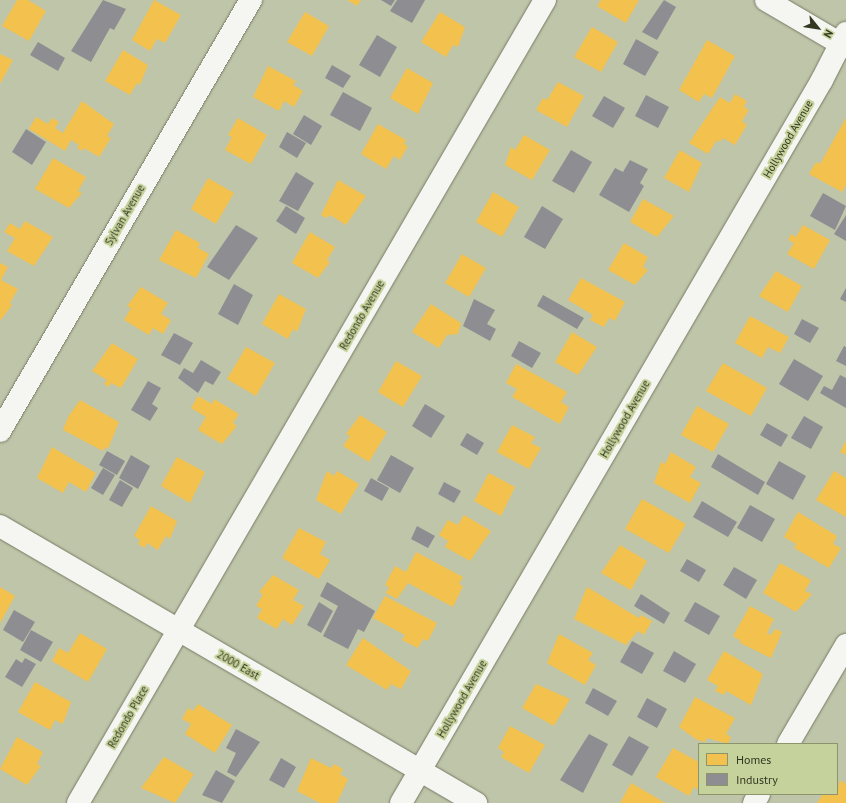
<!DOCTYPE html>
<html>
<head>
<meta charset="utf-8">
<style>
	body { margin:0 }
	#map { position:relative; width:846px; height:803px; overflow:hidden; background:#bfc5a9; font-family:"PT Sans",sans-serif }
	div>[style] { position:absolute }
	[style*='--x'] { left:calc(var(--x)*1px); top:calc(var(--y)*1px); width:calc(var(--w)*1px); rotate:calc(var(--a)*1deg) }
	.homes>* { inset:0; background:#f2c14e }
	.industry>* { inset:0; background:#8d8d92 }
	.roads { filter:drop-shadow(0 0 1px #777b65) drop-shadow(0 0 1px #777b65) }
	.minor>* { height:22px; margin:-11px; padding:0 11px; transform-origin:11px; border-radius:11px; background:#f5f6f2 }
	span { translate:-50% -50%; white-space:nowrap; text-align:center; line-height:1.15; -webkit-text-stroke:4px #c6d29c; paint-order:stroke }
	.street-label { font-size:11px; color:#333822 }
	.legend { position:absolute; left:698px; top:743px; width:140px; height:52px; box-sizing:border-box; background:#c6d29c; border:1px solid #8b946b; margin:0; padding:5px 7px; list-style:none; font-size:12px; color:#333822 }
	.legend li { display:flex; align-items:center; gap:8px; height:20px }
	.legend b { width:20px; border:1px solid #8b946b }
	.north { position:absolute; left:798px; top:8px; width:40px; height:40px; -webkit-text-stroke:3px #c6d29c; paint-order:stroke; rotate:120deg; font-size:11px; font-weight:700; line-height:16px; text-align:center; color:#333822 }
	.north::after { content:''; display:block; margin:auto; width:14px; height:18px; background:#333822; clip-path:polygon(50% 0,100% 100%,50% 72%,0 100%) }
</style>
</head>
<body>
<div id="map">
	<div class="homes">
		<i style="clip-path:polygon(17px 0,28px 0,46px 11px,29px 41px,2px 26px)"></i>
		<i style="clip-path:polygon(154px 0,181px 15px,165px 43px,157px 39px,150px 51px,132px 40px)"></i>
		<i style="clip-path:polygon(347px 0,361px 0,357px 6px)"></i>
		<i style="clip-path:polygon(601px 0,639px 0,626px 23px,597px 6px)"></i>
		<i style="clip-path:polygon(305px 12px,329px 26px,312px 56px,287px 42px)"></i>
		<i style="clip-path:polygon(440px 12px,465px 27px,458px 47px,453px 45px,446px 57px,421px 42px)"></i>
		<i style="clip-path:polygon(592px 27px,618px 42px,601px 72px,574px 57px)"></i>
		<i style="clip-path:polygon(707px 40px,735px 56px,712px 98px,704px 94px,699px 102px,679px 90px)"></i>
		<i style="clip-path:polygon(123px 50px,148px 65px,140px 85px,137px 83px,130px 95px,105px 81px)"></i>
		<i style="clip-path:polygon(0 54px,13px 60px,0 84px)"></i>
		<i style="clip-path:polygon(268px 66px,296px 81px,293px 85px,303px 91px,294px 107px,284px 101px,279px 111px,253px 97px)"></i>
		<i style="clip-path:polygon(407px 68px,433px 83px,418px 114px,390px 98px)"></i>
		<i style="clip-path:polygon(558px 82px,584px 96px,567px 127px,536px 110px,543px 98px,547px 100px)"></i>
		<i style="clip-path:polygon(735px 94px,747px 101px,744px 107px,749px 110px,742px 121px,747px 125px,735px 145px,723px 138px,720px 142px,717px 140px,708px 154px,689px 143px,720px 97px,730px 103px)"></i>
		<i style="clip-path:polygon(82px 101px,114px 124px,107px 136px,111px 138px,99px 157px,84px 148px,82px 151px,77px 148px,79px 145px,71px 140px,65px 151px,29px 129px,36px 117px,48px 124px,52px 118px,59px 122px,55px 128px,63px 133px)"></i>
		<i style="clip-path:polygon(238px 118px,267px 135px,251px 164px,225px 150px,232px 137px,228px 135px)"></i>
		<i style="clip-path:polygon(846px 118px,846px 185px,842px 192px,809px 174px,816px 162px,820px 164px)"></i>
		<i style="clip-path:polygon(378px 124px,406px 140px,404px 144px,408px 146px,400px 160px,394px 156px,386px 169px,361px 154px)"></i>
		<i style="clip-path:polygon(524px 135px,550px 150px,532px 180px,505px 165px,511px 147px,515px 150px)"></i>
		<i style="clip-path:polygon(680px 150px,702px 163px,689px 192px,664px 178px)"></i>
		<i style="clip-path:polygon(53px 158px,86px 177px,78px 191px,82px 193px,69px 208px,35px 189px)"></i>
		<i style="clip-path:polygon(208px 178px,234px 193px,216px 224px,191px 209px)"></i>
		<i style="clip-path:polygon(338px 180px,366px 196px,346px 225px,330px 215px,327px 218px,321px 215px)"></i>
		<i style="clip-path:polygon(493px 192px,519px 207px,502px 237px,476px 222px)"></i>
		<i style="clip-path:polygon(643px 199px,674px 216px,657px 237px,630px 222px)"></i>
		<i style="clip-path:polygon(25px 221px,53px 237px,34px 266px,7px 251px,15px 238px,4px 232px,10px 223px,20px 229px)"></i>
		<i style="clip-path:polygon(803px 225px,830px 240px,814px 269px,787px 254px,794px 243px,788px 240px,791px 234px,796px 237px)"></i>
		<i style="clip-path:polygon(176px 230px,200px 243px,198px 248px,209px 254px,196px 278px,159px 260px)"></i>
		<i style="clip-path:polygon(310px 232px,335px 247px,327px 260px,330px 262px,318px 278px,292px 263px)"></i>
		<i style="clip-path:polygon(624px 243px,648px 257px,643px 267px,648px 270px,635px 285px,608px 270px)"></i>
		<i style="clip-path:polygon(462px 254px,486px 268px,469px 297px,445px 283px)"></i>
		<i style="clip-path:polygon(0 263px,8px 267px,1px 280px,18px 289px,10px 303px,12px 305px,0 321px)"></i>
		<i style="clip-path:polygon(776px 271px,802px 286px,788px 312px,759px 296px)"></i>
		<i style="clip-path:polygon(581px 278px,625px 302px,615px 321px,609px 318px,604px 327px,590px 320px,593px 315px,568px 300px)"></i>
		<i style="clip-path:polygon(141px 287px,168px 303px,161px 314px,171px 320px,163px 334px,153px 328px,149px 335px,124px 320px,131px 308px,127px 306px)"></i>
		<i style="clip-path:polygon(279px 294px,306px 309px,297px 332px,293px 329px,288px 339px,262px 324px)"></i>
		<i style="clip-path:polygon(431px 304px,461px 323px,458px 334px,447px 335px,439px 348px,412px 332px)"></i>
		<i style="clip-path:polygon(750px 316px,789px 337px,780px 353px,768px 347px,762px 358px,735px 343px)"></i>
		<i style="clip-path:polygon(572px 332px,597px 347px,578px 375px,555px 362px)"></i>
		<i style="clip-path:polygon(112px 343px,138px 359px,121px 388px,111px 383px,109px 387px,104px 384px,107px 380px,92px 371px)"></i>
		<i style="clip-path:polygon(246px 347px,275px 363px,256px 396px,227px 379px)"></i>
		<i style="clip-path:polygon(396px 361px,422px 376px,403px 407px,378px 392px)"></i>
		<i style="clip-path:polygon(723px 363px,767px 388px,751px 416px,706px 391px)"></i>
		<i style="clip-path:polygon(516px 364px,567px 392px,561px 402px,569px 407px,560px 424px,512px 397px,517px 389px,506px 383px)"></i>
		<i style="clip-path:polygon(198px 396px,212px 404px,214px 399px,239px 414px,233px 423px,237px 426px,222px 444px,198px 430px,206px 417px,191px 408px)"></i>
		<i style="clip-path:polygon(80px 400px,119px 422px,108px 449px,105px 447px,103px 451px,63px 430px,68px 417px)"></i>
		<i style="clip-path:polygon(697px 406px,729px 424px,713px 452px,681px 435px)"></i>
		<i style="clip-path:polygon(360px 415px,387px 432px,369px 462px,343px 446px,350px 436px,346px 434px)"></i>
		<i style="clip-path:polygon(512px 425px,535px 437px,531px 443px,541px 448px,529px 469px,497px 452px)"></i>
		<i style="clip-path:polygon(846px 441px,846px 455px,840px 452px)"></i>
		<i style="clip-path:polygon(52px 447px,96px 473px,86px 492px,69px 482px,63px 493px,37px 478px)"></i>
		<i style="clip-path:polygon(671px 452px,696px 467px,690px 477px,701px 483px,690px 503px,654px 483px,661px 462px,665px 464px)"></i>
		<i style="clip-path:polygon(177px 457px,205px 472px,190px 503px,161px 486px)"></i>
		<i style="clip-path:polygon(327px 471px,334px 476px,337px 471px,359px 484px,341px 514px,316px 500px)"></i>
		<i style="clip-path:polygon(834px 471px,846px 478px,846px 517px,816px 500px)"></i>
		<i style="clip-path:polygon(489px 473px,515px 487px,501px 516px,474px 501px)"></i>
		<i style="clip-path:polygon(642px 499px,686px 524px,669px 553px,625px 529px)"></i>
		<i style="clip-path:polygon(151px 506px,177px 521px,170px 539px,166px 536px,158px 550px,147px 543px,145px 548px,138px 544px,140px 540px,134px 536px)"></i>
		<i style="clip-path:polygon(798px 512px,837px 536px,833px 544px,841px 548px,829px 568px,794px 548px,796px 544px,784px 537px)"></i>
		<i style="clip-path:polygon(464px 515px,491px 531px,470px 561px,445px 547px,448px 541px,439px 535px,448px 520px,458px 525px)"></i>
		<i style="clip-path:polygon(299px 528px,326px 542px,320px 554px,330px 560px,319px 579px,282px 558px)"></i>
		<i style="clip-path:polygon(620px 545px,647px 561px,631px 590px,601px 573px)"></i>
		<i style="clip-path:polygon(416px 552px,463px 577px,459px 584px,463px 586px,453px 607px,408px 583px,397px 599px,386px 593px,389px 587px,385px 585px,395px 566px,406px 572px)"></i>
		<i style="clip-path:polygon(780px 563px,811px 580px,805px 591px,812px 594px,796px 612px,763px 593px)"></i>
		<i style="clip-path:polygon(273px 575px,299px 590px,293px 600px,304px 606px,292px 625px,283px 619px,277px 629px,257px 618px,262px 609px,256px 606px,263px 594px,259px 592px)"></i>
		<i style="clip-path:polygon(0 587px,15px 596px,0 623px)"></i>
		<i style="clip-path:polygon(587px 587px,639px 618px,641px 615px,652px 621px,644px 635px,638px 631px,626px 645px,574px 619px)"></i>
		<i style="clip-path:polygon(385px 596px,437px 623px,428px 641px,423px 639px,418px 648px,402px 640px,405px 635px,373px 618px)"></i>
		<i style="clip-path:polygon(750px 606px,774px 619px,767px 633px,771px 635px,775px 629px,782px 632px,771px 658px,740px 643px,741px 641px,733px 636px)"></i>
		<i style="clip-path:polygon(80px 633px,107px 649px,88px 682px,52px 661px,59px 648px,68px 653px)"></i>
		<i style="clip-path:polygon(559px 634px,593px 653px,588px 660px,596px 665px,585px 685px,547px 663px)"></i>
		<i style="clip-path:polygon(363px 638px,411px 671px,401px 689px,391px 684px,387px 690px,346px 665px)"></i>
		<i style="clip-path:polygon(724px 651px,763px 674px,751px 705px,726px 691px,724px 695px,715px 691px,718px 686px,707px 680px)"></i>
		<i style="clip-path:polygon(35px 682px,71px 702px,63px 724px,55px 720px,50px 730px,18px 712px)"></i>
		<i style="clip-path:polygon(536px 684px,570px 699px,554px 726px,522px 708px)"></i>
		<i style="clip-path:polygon(695px 697px,735px 718px,726px 734px,731px 737px,728px 744px,707px 738px,705px 742px,697px 740px,679px 727px)"></i>
		<i style="clip-path:polygon(198px 704px,232px 725px,215px 753px,185px 734px,191px 724px,182px 719px,188px 708px,193px 711px)"></i>
		<i style="clip-path:polygon(510px 726px,545px 745px,529px 773px,501px 757px,504px 752px,498px 748px)"></i>
		<i style="clip-path:polygon(17px 737px,43px 752px,37px 764px,41px 766px,27px 785px,0 769px)"></i>
		<i style="clip-path:polygon(673px 748px,699px 762px,699px 790px,694px 787px,689px 796px,656px 777px)"></i>
		<i style="clip-path:polygon(164px 757px,194px 774px,175px 803px,141px 788px)"></i>
		<i style="clip-path:polygon(311px 758px,331px 768px,334px 764px,343px 769px,340px 774px,348px 779px,337px 803px,320px 803px,297px 791px)"></i>
		<i style="clip-path:polygon(840px 780px,846px 784px,846px 803px,817px 803px,823px 794px,837px 794px)"></i>
		<i style="clip-path:polygon(631px 783px,657px 798px,665px 803px,620px 803px)"></i>
	</div>
	<div class="industry">
		<i style="clip-path:polygon(103px 0,126px 9px,114px 30px,110px 28px,91px 62px,71px 51px)"></i>
		<i style="clip-path:polygon(381px 0,395px 0,391px 6px)"></i>
		<i style="clip-path:polygon(397px 0,425px 0,412px 23px,390px 11px)"></i>
		<i style="clip-path:polygon(664px 0,676px 7px,657px 40px,642px 32px)"></i>
		<i style="clip-path:polygon(377px 35px,397px 47px,380px 77px,359px 65px)"></i>
		<i style="clip-path:polygon(636px 39px,659px 52px,645px 76px,623px 64px)"></i>
		<i style="clip-path:polygon(38px 42px,65px 58px,58px 71px,30px 55px)"></i>
		<i style="clip-path:polygon(332px 65px,351px 76px,343px 88px,325px 78px)"></i>
		<i style="clip-path:polygon(343px 92px,372px 108px,360px 131px,330px 115px)"></i>
		<i style="clip-path:polygon(646px 95px,669px 107px,658px 128px,635px 116px)"></i>
		<i style="clip-path:polygon(604px 96px,625px 108px,613px 128px,592px 116px)"></i>
		<i style="clip-path:polygon(304px 115px,322px 126px,311px 145px,293px 134px)"></i>
		<i style="clip-path:polygon(26px 129px,46px 142px,32px 165px,12px 152px)"></i>
		<i style="clip-path:polygon(287px 132px,306px 143px,297px 158px,279px 147px)"></i>
		<i style="clip-path:polygon(571px 150px,592px 162px,574px 193px,552px 181px)"></i>
		<i style="clip-path:polygon(630px 160px,648px 169px,640px 183px,644px 186px,629px 212px,599px 195px,615px 168px,623px 172px)"></i>
		<i style="clip-path:polygon(296px 172px,314px 183px,298px 211px,279px 201px)"></i>
		<i style="clip-path:polygon(823px 193px,846px 206px,835px 230px,810px 216px)"></i>
		<i style="clip-path:polygon(286px 206px,305px 218px,296px 234px,276px 221px)"></i>
		<i style="clip-path:polygon(542px 206px,563px 219px,545px 249px,524px 237px)"></i>
		<i style="clip-path:polygon(846px 215px,846px 241px,834px 234px)"></i>
		<i style="clip-path:polygon(236px 225px,258px 238px,229px 280px,207px 267px)"></i>
		<i style="clip-path:polygon(234px 284px,253px 295px,238px 325px,218px 314px)"></i>
		<i style="clip-path:polygon(846px 288px,846px 302px,840px 299px)"></i>
		<i style="clip-path:polygon(543px 295px,584px 318px,577px 329px,537px 306px)"></i>
		<i style="clip-path:polygon(474px 299px,495px 310px,487px 324px,496px 329px,490px 341px,463px 326px)"></i>
		<i style="clip-path:polygon(802px 319px,819px 328px,810px 343px,794px 334px)"></i>
		<i style="clip-path:polygon(174px 333px,193px 343px,180px 365px,161px 355px)"></i>
		<i style="clip-path:polygon(519px 341px,541px 353px,532px 368px,511px 356px)"></i>
		<i style="clip-path:polygon(844px 346px,846px 347px,846px 366px,836px 361px)"></i>
		<i style="clip-path:polygon(794px 359px,823px 376px,808px 401px,779px 384px)"></i>
		<i style="clip-path:polygon(201px 360px,221px 372px,213px 385px,205px 381px,198px 393px,178px 378px,184px 368px,193px 373px)"></i>
		<i style="clip-path:polygon(840px 375px,846px 378px,846px 408px,820px 393px,824px 386px,832px 390px)"></i>
		<i style="clip-path:polygon(148px 381px,161px 388px,152px 404px,158px 408px,150px 421px,131px 410px)"></i>
		<i style="clip-path:polygon(425px 404px,445px 416px,431px 438px,412px 426px)"></i>
		<i style="clip-path:polygon(804px 416px,823px 427px,811px 449px,791px 438px)"></i>
		<i style="clip-path:polygon(767px 423px,788px 435px,781px 447px,760px 435px)"></i>
		<i style="clip-path:polygon(467px 433px,484px 443px,477px 455px,460px 445px)"></i>
		<i style="clip-path:polygon(107px 451px,125px 461px,117px 475px,99px 465px)"></i>
		<i style="clip-path:polygon(718px 454px,765px 482px,758px 495px,711px 467px)"></i>
		<i style="clip-path:polygon(131px 455px,150px 466px,138px 489px,119px 478px)"></i>
		<i style="clip-path:polygon(391px 455px,414px 468px,400px 493px,377px 480px)"></i>
		<i style="clip-path:polygon(779px 461px,806px 476px,793px 500px,766px 484px)"></i>
		<i style="clip-path:polygon(103px 468px,115px 475px,103px 495px,91px 488px)"></i>
		<i style="clip-path:polygon(371px 478px,389px 488px,382px 501px,364px 491px)"></i>
		<i style="clip-path:polygon(120px 480px,133px 488px,122px 507px,109px 500px)"></i>
		<i style="clip-path:polygon(444px 482px,461px 491px,454px 503px,438px 494px)"></i>
		<i style="clip-path:polygon(702px 501px,737px 522px,728px 537px,693px 517px)"></i>
		<i style="clip-path:polygon(750px 505px,775px 519px,762px 542px,737px 528px)"></i>
		<i style="clip-path:polygon(417px 526px,435px 536px,428px 548px,411px 539px)"></i>
		<i style="clip-path:polygon(687px 559px,706px 570px,699px 582px,680px 571px)"></i>
		<i style="clip-path:polygon(734px 567px,757px 580px,746px 599px,723px 585px)"></i>
		<i style="clip-path:polygon(327px 582px,375px 611px,364px 632px,358px 629px,348px 649px,323px 636px,338px 606px,320px 596px)"></i>
		<i style="clip-path:polygon(641px 594px,670px 613px,664px 624px,634px 606px)"></i>
		<i style="clip-path:polygon(319px 602px,333px 611px,321px 633px,307px 625px)"></i>
		<i style="clip-path:polygon(695px 602px,720px 616px,709px 635px,684px 621px)"></i>
		<i style="clip-path:polygon(14px 610px,35px 622px,23px 642px,3px 630px)"></i>
		<i style="clip-path:polygon(31px 630px,53px 642px,41px 662px,20px 650px)"></i>
		<i style="clip-path:polygon(632px 641px,654px 653px,642px 674px,620px 662px)"></i>
		<i style="clip-path:polygon(674px 651px,696px 664px,685px 683px,663px 671px)"></i>
		<i style="clip-path:polygon(25px 658px,36px 664px,22px 687px,5px 677px,16px 659px,22px 663px)"></i>
		<i style="clip-path:polygon(593px 688px,617px 701px,608px 716px,585px 703px)"></i>
		<i style="clip-path:polygon(647px 698px,667px 709px,657px 728px,637px 717px)"></i>
		<i style="clip-path:polygon(236px 729px,260px 742px,236px 777px,227px 772px,236px 753px,226px 748px)"></i>
		<i style="clip-path:polygon(589px 734px,608px 744px,583px 793px,560px 780px)"></i>
		<i style="clip-path:polygon(629px 736px,649px 747px,632px 776px,612px 765px)"></i>
		<i style="clip-path:polygon(281px 758px,296px 767px,284px 788px,269px 780px)"></i>
		<i style="clip-path:polygon(216px 770px,235px 781px,222px 803px,202px 795px)"></i>
	</div>
	<div class="roads">
		<div class="minor">
			<i style="--x:766;--y:0;--w:93;--a:30.4"></i>
			<i style="--x:0;--y:431;--w:499;--a:-59.8"></i>
			<i style="--x:0;--y:526;--w:551;--a:30.2"></i>
			<i style="--x:788;--y:744;--w:115;--a:-59.6"></i>
			<i style="--x:78;--y:803;--w:929;--a:-59.82"></i>
			<i style="--x:401;--y:803;--w:837;--a:-59.79"></i>
			<i style="--x:822;--y:80;--w:53;--a:-62.9"></i>
			<i style="--x:754;--y:803;--w:10;--a:-61"></i>
		</div>
	</div>
	<div class="street-label">
		<span style="left:788px;top:139px;rotate:-60deg">Hollywood Avenue</span>
		<span style="left:125px;top:215px;rotate:-60deg">Sylvan Avenue</span>
		<span style="left:362px;top:315px;rotate:-60deg">Redondo Avenue</span>
		<span style="left:625px;top:419px;rotate:-60deg">Hollywood Avenue</span>
		<span style="left:238px;top:665px;rotate:30deg">2000 East</span>
		<span style="left:462px;top:699px;rotate:-60deg">Hollywood Avenue</span>
		<span style="left:128px;top:717px;rotate:-60deg">Redondo Place</span>
	</div>
	<ul class="legend">
	<li><b style="height:11px;background:#f2c14e"></b>Homes</li>
	<li><b style="height:11px;background:#8d8d92"></b>Industry</li>
	</ul>
	<div class="north">N</div>
</div>
</body>
</html>
